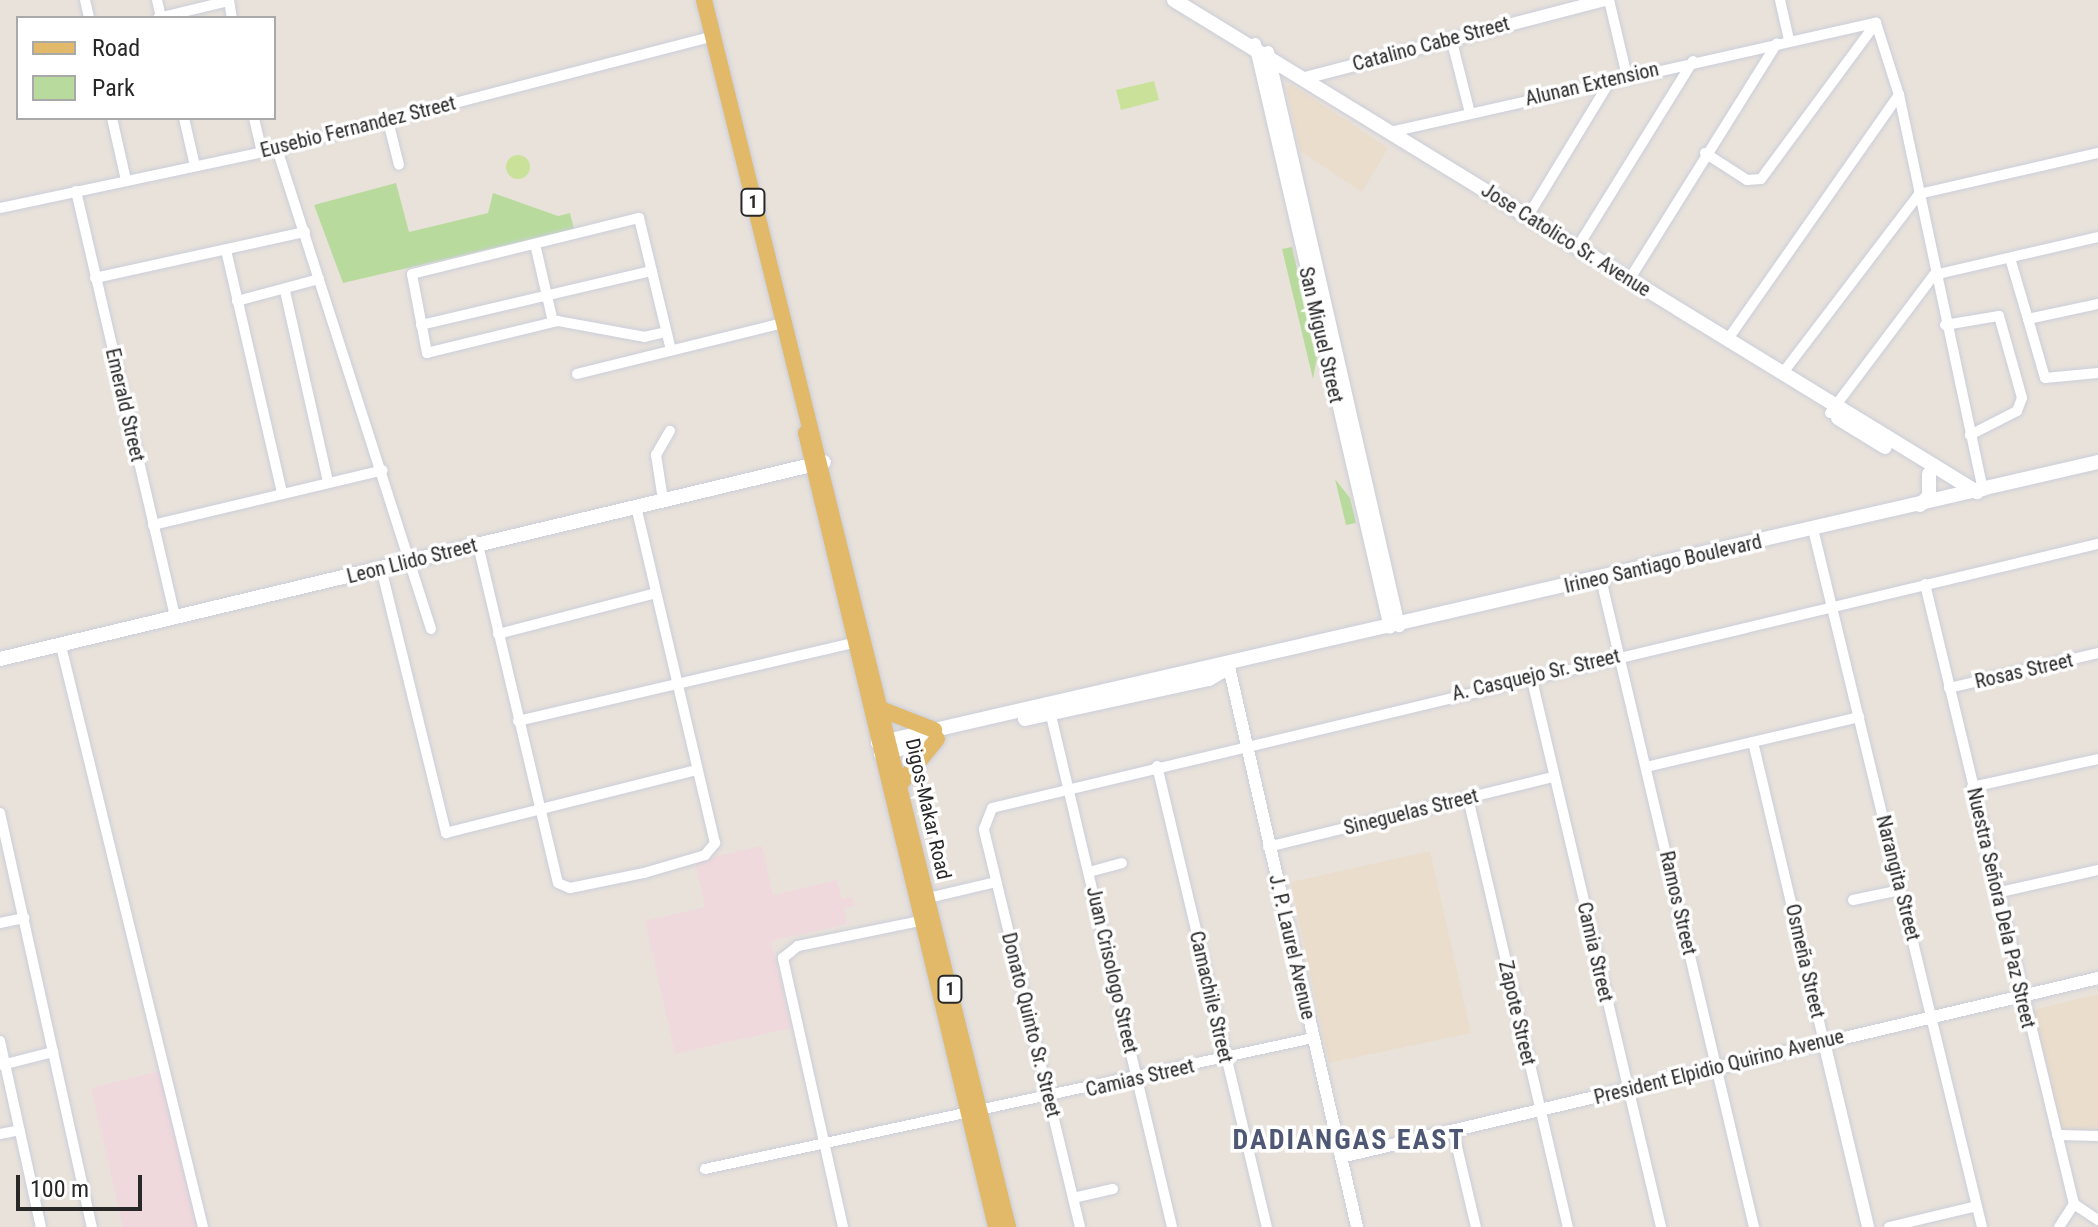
<!DOCTYPE html>
<html>
<head>
<meta charset="utf-8">
<style>
	body { margin:0 }
	#map { position:relative; width:2098px; height:1227px; overflow:hidden; background:#e9e2db; font-family:"Roboto Condensed",sans-serif }
	div>[style] { position:absolute }
	[style*='--x'] { left:calc(var(--x)*1px); top:calc(var(--y)*1px); width:calc(var(--w)*1px); rotate:calc(var(--a)*1deg) }
	.education>* { inset:0; background:#eaddcc }
	.medical>* { inset:0; background:#f0d9dd }
	.green>* { inset:0; background:#b8db9d }
	.pitch>* { inset:0; background:#cae199 }
	.round { border-radius:50% }
	.roads { filter:drop-shadow(0 0 2px #caced9) drop-shadow(0 0 2px #caced9) }
	.minor>* { height:10px; margin:-5px; padding:0 5px; transform-origin:5px; border-radius:5px; background:#fff }
	.tertiary>* { height:12px; margin:-6px; padding:0 6px; transform-origin:6px; border-radius:6px; background:#fff }
	.secondary>* { height:14px; margin:-7px; padding:0 7px; transform-origin:7px; border-radius:7px; background:#fff }
	.primary>* { height:16px; margin:-8px; padding:0 8px; transform-origin:8px; border-radius:8px; background:#e2b968 }
	span { translate:-50% -50%; white-space:nowrap; text-align:center; line-height:1.15; -webkit-text-stroke:7px #fff; paint-order:stroke }
	.shield-label span { padding:2px 6px; background:#fff; border:2px solid; border-radius:6px; -webkit-text-stroke-width:0 }
	.shield-label { font-size:18px; color:#282828; font-weight:700 }
	.street-label { font-size:20px; color:#282828 }
	.district-label { font-size:28px; color:#4e5874; font-weight:700; letter-spacing:2px }
	.legend { position:absolute; left:16px; top:16px; width:260px; height:104px; box-sizing:border-box; background:#fff; border:2px solid #a9a9a9; margin:0; padding:10px 14px; list-style:none; font-size:24px; color:#282828 }
	.legend li { display:flex; align-items:center; gap:16px; height:40px }
	.legend b { width:40px; border:2px solid #a9a9a9 }
	.scale { position:absolute; left:16px; top:1175px; width:126px; height:36px; box-sizing:border-box; border:4px solid #282828; border-top:0; padding-left:10px; font-size:24px; line-height:28px; white-space:nowrap; color:#282828; -webkit-text-stroke:6px #fff; paint-order:stroke }
</style>
</head>
<body>
<div id="map">
	<div class="education">
		<i style="clip-path:polygon(1291px 84px,1388px 148px,1362px 192px,1300px 151px,1286px 88px)"></i>
		<i style="clip-path:polygon(1430px 851px,1471px 1033px,1329px 1063px,1291px 882px)"></i>
		<i style="clip-path:polygon(2098px 994px,2098px 1130px,2062px 1131px,2033px 1010px)"></i>
	</div>
	<div class="medical">
		<i style="clip-path:polygon(762px 846px,773px 895px,837px 880px,842px 899px,853px 897px,855px 906px,844px 908px,847px 924px,771px 941px,791px 1028px,675px 1054px,645px 921px,705px 907px,695px 861px)"></i>
		<i style="clip-path:polygon(159px 1071px,198px 1227px,123px 1227px,91px 1088px)"></i>
	</div>
	<div class="green">
		<i style="clip-path:polygon(396px 183px,409px 232px,488px 213px,493px 193px,558px 216px,570px 213px,574px 229px,343px 283px,314px 205px)"></i>
		<i style="clip-path:polygon(1292px 247px,1317px 357px,1313px 379px,1282px 249px)"></i>
		<i style="clip-path:polygon(1335px 479px,1350px 498px,1356px 523px,1346px 525px)"></i>
	</div>
	<div class="pitch">
		<i style="clip-path:polygon(1154px 81px,1159px 100px,1121px 110px,1116px 90px)"></i>
		<i class="round" style="left:506px;top:155px;width:24px;height:24px"></i>
	</div>
	<div class="roads">
		<div class="minor">
			<i style="--x:85;--y:0;--w:18;--a:77"></i>
			<i style="--x:157;--y:0;--w:18;--a:77"></i>
			<i style="--x:229;--y:0;--w:18;--a:81"></i>
			<i style="--x:1609;--y:0;--w:78;--a:76.7"></i>
			<i style="--x:1780;--y:0;--w:41;--a:77.3"></i>
			<i style="--x:158;--y:18;--w:73;--a:-13.5"></i>
			<i style="--x:1876;--y:23;--w:76;--a:72.3"></i>
			<i style="--x:1899;--y:95;--w:405;--a:78"></i>
			<i style="--x:1451;--y:38;--w:77;--a:75.8"></i>
			<i style="--x:112;--y:118;--w:64;--a:77.3"></i>
			<i style="--x:184;--y:118;--w:49;--a:77.1"></i>
			<i style="--x:254;--y:118;--w:35;--a:77"></i>
			<i style="--x:388;--y:121;--w:45;--a:76"></i>
			<i style="--x:1395;--y:131;--w:493;--a:-12.7"></i>
			<i style="--x:277;--y:149;--w:504;--a:72.21"></i>
			<i style="--x:1705;--y:153;--w:50;--a:32.7"></i>
			<i style="--x:1747;--y:180;--w:14;--a:-4"></i>
			<i style="--x:1761;--y:179;--w:194;--a:-53.6"></i>
			<i style="--x:76;--y:191;--w:438;--a:76.9"></i>
			<i style="--x:0;--y:208;--w:283;--a:-12"></i>
			<i style="--x:277;--y:149;--w:450;--a:-14.5"></i>
			<i style="--x:1528;--y:216;--w:158;--a:-58.7"></i>
			<i style="--x:535;--y:244;--w:80;--a:77"></i>
			<i style="--x:1577;--y:248;--w:220;--a:-58.2"></i>
			<i style="--x:226;--y:250;--w:249;--a:77"></i>
			<i style="--x:2010;--y:258;--w:64;--a:73.6"></i>
			<i style="--x:2028;--y:319;--w:72;--a:-12.1"></i>
			<i style="--x:95;--y:278;--w:215;--a:-12.4"></i>
			<i style="--x:1629;--y:280;--w:279;--a:-58"></i>
			<i style="--x:285;--y:291;--w:196;--a:77.3"></i>
			<i style="--x:237;--y:301;--w:85;--a:-15"></i>
			<i style="--x:2028;--y:319;--w:61;--a:73.9"></i>
			<i style="--x:2045;--y:378;--w:53;--a:-5.4"></i>
			<i style="--x:421;--y:325;--w:237;--a:-13.2"></i>
			<i style="--x:1945;--y:325;--w:55;--a:-9.5"></i>
			<i style="--x:1999;--y:316;--w:85;--a:74.3"></i>
			<i style="--x:2022;--y:398;--w:14;--a:111"></i>
			<i style="--x:2017;--y:411;--w:53;--a:152.9"></i>
			<i style="--x:666;--y:332;--w:22;--a:167"></i>
			<i style="--x:645;--y:337;--w:88;--a:-169.6"></i>
			<i style="--x:558;--y:321;--w:135;--a:166.3"></i>
			<i style="--x:427;--y:353;--w:80;--a:-100.8"></i>
			<i style="--x:412;--y:274;--w:234;--a:-13.9"></i>
			<i style="--x:639;--y:218;--w:136;--a:76.4"></i>
			<i style="--x:1728;--y:339;--w:298;--a:-55"></i>
			<i style="--x:577;--y:374;--w:212;--a:-13.9"></i>
			<i style="--x:1782;--y:374;--w:226;--a:-52.7"></i>
			<i style="--x:1919;--y:194;--w:184;--a:-12.9"></i>
			<i style="--x:1830;--y:413;--w:173;--a:-53"></i>
			<i style="--x:1934;--y:275;--w:168;--a:-13"></i>
			<i style="--x:663;--y:500;--w:46;--a:-98.8"></i>
			<i style="--x:656;--y:455;--w:28;--a:-60"></i>
			<i style="--x:153;--y:525;--w:236;--a:-13.4"></i>
			<i style="--x:1813;--y:529;--w:718;--a:76.39"></i>
			<i style="--x:478;--y:545;--w:347;--a:76.7"></i>
			<i style="--x:558;--y:883;--w:13;--a:23"></i>
			<i style="--x:570;--y:888;--w:76;--a:-11.5"></i>
			<i style="--x:644;--y:873;--w:64;--a:-16.4"></i>
			<i style="--x:705;--y:855;--w:16;--a:-50"></i>
			<i style="--x:715;--y:843;--w:346;--a:-103.2"></i>
			<i style="--x:381;--y:568;--w:273;--a:76.2"></i>
			<i style="--x:446;--y:833;--w:259;--a:-14.1"></i>
			<i style="--x:1601;--y:579;--w:666;--a:76.72"></i>
			<i style="--x:1925;--y:584;--w:638;--a:76.49"></i>
			<i style="--x:2074;--y:1204;--w:27;--a:123"></i>
			<i style="--x:498;--y:634;--w:163;--a:-14.5"></i>
			<i style="--x:61;--y:646;--w:598;--a:76.27"></i>
			<i style="--x:1531;--y:676;--w:566;--a:76.72"></i>
			<i style="--x:1949;--y:688;--w:153;--a:-13.2"></i>
			<i style="--x:1049;--y:707;--w:534;--a:76.69"></i>
			<i style="--x:518;--y:721;--w:344;--a:-13.1"></i>
			<i style="--x:1753;--y:742;--w:308;--a:76.7"></i>
			<i style="--x:1157;--y:766;--w:474;--a:76.6"></i>
			<i style="--x:1646;--y:767;--w:219;--a:-13.2"></i>
			<i style="--x:1972;--y:787;--w:129;--a:-12.5"></i>
			<i style="--x:1468;--y:798;--w:441;--a:76.9"></i>
			<i style="--x:0;--y:813;--w:424;--a:77.5"></i>
			<i style="--x:1268;--y:847;--w:293;--a:-13.8"></i>
			<i style="--x:1089;--y:872;--w:34;--a:-15"></i>
			<i style="--x:1996;--y:893;--w:105;--a:-12.7"></i>
			<i style="--x:924;--y:899;--w:74;--a:-13.3"></i>
			<i style="--x:1853;--y:900;--w:49;--a:-11.8"></i>
			<i style="--x:0;--y:923;--w:25;--a:-12"></i>
			<i style="--x:0;--y:1041;--w:190;--a:77.6"></i>
			<i style="--x:2;--y:1065;--w:53;--a:-14.3"></i>
			<i style="--x:1453;--y:1130;--w:100;--a:76.7"></i>
			<i style="--x:0;--y:1134;--w:20;--a:-11"></i>
			<i style="--x:2057;--y:1135;--w:41;--a:1.4"></i>
			<i style="--x:705;--y:1169;--w:622;--a:-12.16"></i>
			<i style="--x:1073;--y:1198;--w:41;--a:-12.7"></i>
			<i style="--x:2074;--y:1204;--w:29;--a:34"></i>
			<i style="--x:843;--y:1227;--w:276;--a:-102.6"></i>
			<i style="--x:783;--y:958;--w:19;--a:-39"></i>
			<i style="--x:798;--y:946;--w:130;--a:-11.6"></i>
			<i style="--x:1080;--y:1227;--w:409;--a:-103.6"></i>
			<i style="--x:984;--y:829;--w:22;--a:-69"></i>
			<i style="--x:992;--y:808;--w:1137;--a:-13.43"></i>
			<i style="--x:1889;--y:1227;--w:90;--a:-13.4"></i>
		</div>
		<div class="tertiary">
			<i style="--x:1255;--y:44;--w:599;--a:76.98"></i>
			<i style="--x:1268;--y:52;--w:589;--a:77.14"></i>
			<i style="--x:1305;--y:78;--w:309;--a:-14.6"></i>
			<i style="--x:1229;--y:667;--w:574;--a:77.12"></i>
			<i style="--x:1824;--y:1042;--w:190;--a:76.6"></i>
			<i style="--x:1341;--y:1157;--w:778;--a:-13.3"></i>
		</div>
		<div class="secondary">
			<i style="--x:1174;--y:0;--w:942;--a:31.5"></i>
			<i style="--x:1838;--y:418;--w:55;--a:31.7"></i>
			<i style="--x:1920;--y:505;--w:13;--a:-45"></i>
			<i style="--x:1929;--y:496;--w:22;--a:-90"></i>
			<i style="--x:0;--y:659;--w:847;--a:-13.45"></i>
			<i style="--x:1025;--y:719;--w:188;--a:-12.3"></i>
			<i style="--x:1209;--y:679;--w:23;--a:-31"></i>
			<i style="--x:878;--y:743;--w:1252;--a:-12.97"></i>
			<i style="--x:881;--y:754;--w:59;--a:-14.7"></i>
		</div>
		<div class="primary">
			<i style="--x:704;--y:0;--w:1264;--a:76.08"></i>
			<i style="--x:806;--y:433;--w:816;--a:76.54"></i>
			<i style="--x:883;--y:710;--w:55;--a:21.4"></i>
			<i style="--x:901;--y:783;--w:57;--a:-50.7"></i>
		</div>
	</div>
	<div class="shield-label">
		<span style="left:753px;top:202px">1</span>
		<span style="left:950px;top:989px">1</span>
	</div>
	<div class="street-label">
		<span style="left:1431px;top:44px;rotate:-15deg">Catalino Cabe Street</span>
		<span style="left:1592px;top:84px;rotate:-13deg">Alunan Extension</span>
		<span style="left:358px;top:127px;rotate:-14deg">Eusebio Fernandez Street</span>
		<span style="left:1566px;top:240px;rotate:32deg">Jose Catolico Sr. Avenue</span>
		<span style="left:1321px;top:335px;rotate:77deg">San Miguel Street</span>
		<span style="left:125px;top:405px;rotate:77deg">Emerald Street</span>
		<span style="left:412px;top:561px;rotate:-14deg">Leon Llido Street</span>
		<span style="left:1663px;top:564px;rotate:-13deg">Irineo Santiago Boulevard</span>
		<span style="left:2024px;top:671px;rotate:-13deg">Rosas Street</span>
		<span style="left:1536px;top:675px;rotate:-13deg">A. Casquejo Sr. Street</span>
		<span style="left:928px;top:809px;rotate:77deg">Digos-Makar Road</span>
		<span style="left:1411px;top:812px;rotate:-14deg">Sineguelas Street</span>
		<span style="left:1898px;top:878px;rotate:76deg">Narangita Street</span>
		<span style="left:1678px;top:903px;rotate:77deg">Ramos Street</span>
		<span style="left:2001px;top:908px;rotate:77deg">Nuestra Señora Dela Paz Street</span>
		<span style="left:1292px;top:947px;rotate:77deg">J. P. Laurel Avenue</span>
		<span style="left:1595px;top:952px;rotate:77deg">Camia Street</span>
		<span style="left:1805px;top:961px;rotate:77deg">Osmeña Street</span>
		<span style="left:1112px;top:970px;rotate:77deg">Juan Crisologo Street</span>
		<span style="left:1211px;top:997px;rotate:77deg">Camachile Street</span>
		<span style="left:1517px;top:1013px;rotate:77deg">Zapote Street</span>
		<span style="left:1031px;top:1025px;rotate:76deg">Donato Quinto Sr. Street</span>
		<span style="left:1719px;top:1067px;rotate:-14deg">President Elpidio Quirino Avenue</span>
		<span style="left:1140px;top:1078px;rotate:-13deg">Camias Street</span>
	</div>
	<div class="district-label">
		<span style="left:1349px;top:1140px">DADIANGAS EAST</span>
	</div>
	<ul class="legend">
	<li><b style="height:10px;background:#e2b968"></b>Road</li>
	<li><b style="height:22px;background:#b8db9d"></b>Park</li>
	</ul>
	<div class="scale">100 m</div>
</div>
</body>
</html>
